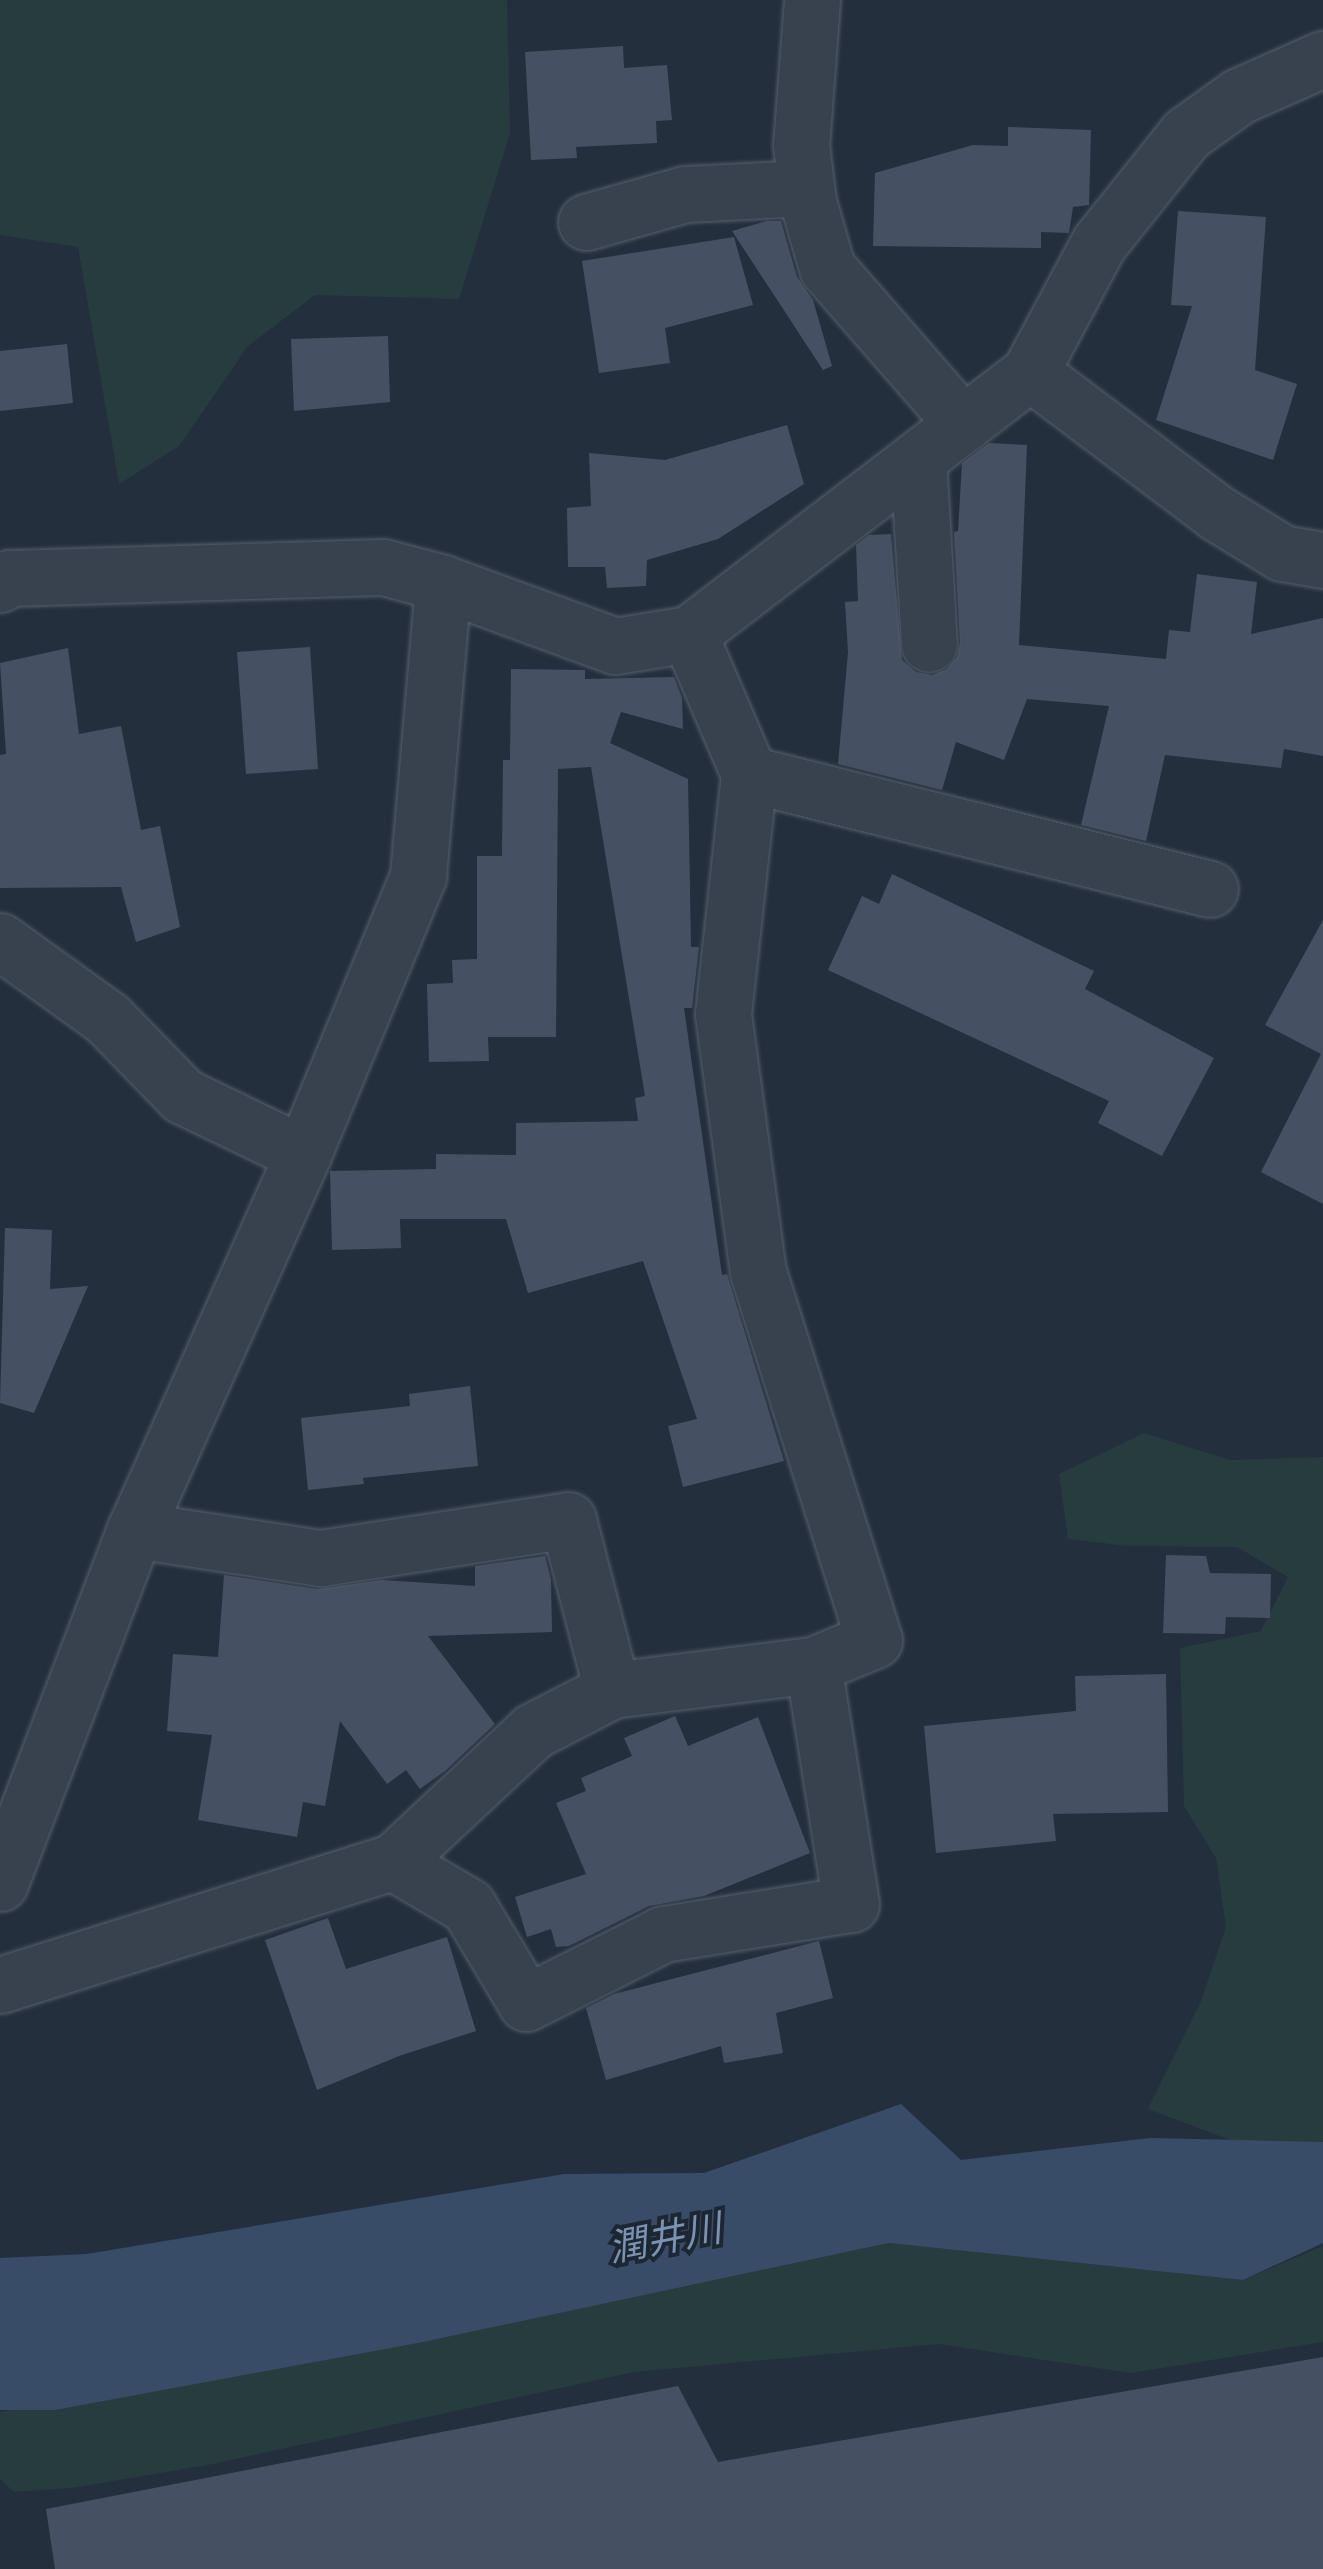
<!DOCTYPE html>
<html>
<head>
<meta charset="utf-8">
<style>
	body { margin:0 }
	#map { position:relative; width:1323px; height:2569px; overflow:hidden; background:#242f3e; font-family:"DejaVu Sans","Noto Sans JP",sans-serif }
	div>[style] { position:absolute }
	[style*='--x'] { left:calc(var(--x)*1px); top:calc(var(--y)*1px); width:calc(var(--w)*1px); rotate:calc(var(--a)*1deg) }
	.green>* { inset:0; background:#263c3f }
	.water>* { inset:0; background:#394c67 }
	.building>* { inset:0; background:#455162 }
	.roads { filter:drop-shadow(0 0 2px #565f6c) drop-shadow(0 0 2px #565f6c) }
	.minor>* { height:55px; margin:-27.5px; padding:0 27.5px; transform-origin:27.5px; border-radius:27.5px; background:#38414e }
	span { translate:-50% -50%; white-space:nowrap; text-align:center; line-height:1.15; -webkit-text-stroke:8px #1d2633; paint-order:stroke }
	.water-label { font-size:38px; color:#7c92b1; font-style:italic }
</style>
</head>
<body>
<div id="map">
	<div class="green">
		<i style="clip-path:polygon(0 0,507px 0,510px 133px,459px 299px,315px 295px,248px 346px,179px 446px,119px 484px,78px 247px,0 235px)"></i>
		<i style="clip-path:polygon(1144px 1433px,1230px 1460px,1323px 1457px,1323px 2146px,1249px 2147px,1148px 2109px,1201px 2001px,1226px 1927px,1216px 1858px,1184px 1806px,1180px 1648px,1261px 1631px,1288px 1577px,1237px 1547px,1127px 1546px,1068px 1539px,1059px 1474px)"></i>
		<i style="clip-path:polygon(890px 2243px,1243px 2280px,1323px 2246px,1323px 2342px,1131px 2373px,939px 2344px,634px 2372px,208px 2465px,71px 2488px,14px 2492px,0 2479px,0 2412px,441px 2338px)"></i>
	</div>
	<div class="water">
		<i style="clip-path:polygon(901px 2104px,961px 2160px,1150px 2138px,1323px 2142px,1323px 2243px,1243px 2280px,889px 2243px,423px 2342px,55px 2410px,0 2410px,0 2258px,87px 2254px,564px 2174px,704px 2173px)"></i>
	</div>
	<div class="building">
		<i style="clip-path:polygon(623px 46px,624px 68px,667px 65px,672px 120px,656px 121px,657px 143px,576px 147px,577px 158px,531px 160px,525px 52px)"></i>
		<i style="clip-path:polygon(1008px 127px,1091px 130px,1089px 205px,1073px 207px,1069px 233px,1041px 232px,1041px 248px,873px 246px,875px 173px,973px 145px,1008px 146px)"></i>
		<i style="clip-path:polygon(1178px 211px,1266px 217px,1255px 370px,1297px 384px,1273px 460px,1156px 420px,1192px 306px,1171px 305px)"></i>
		<i style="clip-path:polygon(767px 221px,781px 221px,797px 277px,813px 300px,832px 366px,823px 370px,732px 231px)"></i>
		<i style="clip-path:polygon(734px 237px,753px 305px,665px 328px,670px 363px,599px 373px,582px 261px)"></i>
		<i style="clip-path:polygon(388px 336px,390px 402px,294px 411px,291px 339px)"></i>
		<i style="clip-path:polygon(67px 344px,73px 403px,0 411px,0 351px)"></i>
		<i style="clip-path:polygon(787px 425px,804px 484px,718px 539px,647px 560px,646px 586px,607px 588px,605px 567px,568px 567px,567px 508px,591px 506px,589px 453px,665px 460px)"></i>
		<i style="clip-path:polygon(989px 443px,1027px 445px,1019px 645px,1166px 659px,1169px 630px,1190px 632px,1197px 574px,1257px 582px,1251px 634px,1323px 618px,1323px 756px,1284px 749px,1281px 768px,1165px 755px,1146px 841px,1081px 825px,1109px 706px,1027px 699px,1004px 760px,956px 742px,942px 790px,838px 764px,848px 652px,845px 602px,858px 601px,856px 545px,869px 535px,891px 534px,902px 660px,916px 672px,932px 675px,947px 669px,957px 657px,960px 642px,954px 532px,958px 531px,962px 463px)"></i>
		<i style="clip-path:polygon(310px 647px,318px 769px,246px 774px,237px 652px)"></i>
		<i style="clip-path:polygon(68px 648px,79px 734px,121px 726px,141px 830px,160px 826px,180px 927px,136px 942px,121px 887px,0 888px,0 755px,6px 754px,0 663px)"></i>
		<i style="clip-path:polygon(511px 669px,585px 670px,585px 679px,674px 677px,682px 698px,683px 729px,621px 712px,610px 743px,688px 779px,691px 947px,699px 947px,692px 1008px,684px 1008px,722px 1275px,727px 1274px,784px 1461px,683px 1487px,668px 1426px,697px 1419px,643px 1261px,528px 1293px,506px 1219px,400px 1219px,401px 1248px,332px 1250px,330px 1171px,436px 1169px,436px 1154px,516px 1155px,516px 1123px,638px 1121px,635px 1098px,645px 1096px,591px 767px,558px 769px,556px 1037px,488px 1037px,489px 1061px,429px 1062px,427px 984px,453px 983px,452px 960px,477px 959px,477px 856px,502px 856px,503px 760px,510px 760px)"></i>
		<i style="clip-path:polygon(892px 874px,1094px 971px,1085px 989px,1214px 1058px,1162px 1156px,1098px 1123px,1109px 1101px,828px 970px,862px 896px,879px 904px)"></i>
		<i style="clip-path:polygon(1323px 920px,1323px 1204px,1261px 1172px,1321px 1054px,1265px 1025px)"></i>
		<i style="clip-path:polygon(5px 1228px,52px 1230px,50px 1289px,88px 1286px,34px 1413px,0 1403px)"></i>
		<i style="clip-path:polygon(470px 1386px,478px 1466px,363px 1478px,364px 1484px,308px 1490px,301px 1418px,410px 1406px,409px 1394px)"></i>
		<i style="clip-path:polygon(1166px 1555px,1206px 1556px,1210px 1573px,1271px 1574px,1270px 1618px,1226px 1617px,1225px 1634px,1163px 1633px)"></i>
		<i style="clip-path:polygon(545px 1556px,551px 1580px,552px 1632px,428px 1636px,495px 1724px,445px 1771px,420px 1789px,406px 1770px,387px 1784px,340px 1721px,325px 1806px,303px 1802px,297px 1837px,198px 1820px,212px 1735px,167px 1731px,173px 1654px,218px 1657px,224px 1575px,317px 1589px,382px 1580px,475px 1586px,475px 1566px)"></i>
		<i style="clip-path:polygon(1166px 1674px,1168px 1812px,1053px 1814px,1056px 1841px,936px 1853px,924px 1726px,1076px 1711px,1075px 1676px)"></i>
		<i style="clip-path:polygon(675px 1716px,688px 1746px,758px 1717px,810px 1853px,704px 1896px,649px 1906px,569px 1946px,556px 1947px,551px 1929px,527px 1937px,515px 1897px,586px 1874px,556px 1803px,586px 1791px,581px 1778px,632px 1756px,624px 1738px)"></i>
		<i style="clip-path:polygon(328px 1918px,346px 1969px,447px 1937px,476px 2031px,399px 2056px,317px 2090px,265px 1940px)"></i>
		<i style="clip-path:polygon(819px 1941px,833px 1998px,776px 2013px,783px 2053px,724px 2063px,721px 2046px,606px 2080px,586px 2008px,614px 1994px)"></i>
		<i style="clip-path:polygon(1323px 2357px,1323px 2569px,55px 2569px,46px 2509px,678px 2386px,718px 2462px)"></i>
	</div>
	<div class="roads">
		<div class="minor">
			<i style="--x:812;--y:0;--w:145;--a:94.3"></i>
			<i style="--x:801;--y:145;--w:57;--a:83"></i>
			<i style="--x:808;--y:202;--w:69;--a:73.9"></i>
			<i style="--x:827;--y:268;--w:207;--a:48.9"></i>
			<i style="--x:586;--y:222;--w:103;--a:-15.8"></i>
			<i style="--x:685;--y:194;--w:121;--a:-2.8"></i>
			<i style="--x:1030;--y:372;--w:234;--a:37"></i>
			<i style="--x:1217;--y:513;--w:76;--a:31.6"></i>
			<i style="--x:1282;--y:553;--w:42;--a:9.7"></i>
			<i style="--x:918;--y:459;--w:185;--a:86.6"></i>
			<i style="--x:0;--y:584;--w:12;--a:-31"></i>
			<i style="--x:10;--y:578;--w:373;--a:-1.7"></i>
			<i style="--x:383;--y:567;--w:62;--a:14.9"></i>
			<i style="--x:443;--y:583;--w:183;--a:20.1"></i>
			<i style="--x:615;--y:646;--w:75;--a:-9.2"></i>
			<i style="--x:689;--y:634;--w:430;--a:-37.5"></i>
			<i style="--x:1030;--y:372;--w:146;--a:-61.9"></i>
			<i style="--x:1099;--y:243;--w:139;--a:-51.4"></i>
			<i style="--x:1186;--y:134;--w:65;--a:-35.6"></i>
			<i style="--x:1239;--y:96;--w:92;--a:-23.8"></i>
			<i style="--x:749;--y:774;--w:475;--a:14"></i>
			<i style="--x:0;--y:941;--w:133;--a:35.8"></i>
			<i style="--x:108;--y:1019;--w:107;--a:45.8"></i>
			<i style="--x:183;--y:1096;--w:133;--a:25.8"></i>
			<i style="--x:135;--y:1530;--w:188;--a:8.6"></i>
			<i style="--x:321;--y:1558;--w:250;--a:-8.7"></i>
			<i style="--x:568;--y:1520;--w:176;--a:75.5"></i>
			<i style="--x:393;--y:1862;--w:87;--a:30.4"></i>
			<i style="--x:468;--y:1906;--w:113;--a:59.1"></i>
			<i style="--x:526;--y:2003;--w:153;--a:-26.7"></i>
			<i style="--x:663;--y:1934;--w:190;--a:-9.1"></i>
			<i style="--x:851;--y:1904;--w:242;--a:-99"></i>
			<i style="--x:0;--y:1883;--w:378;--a:-69.1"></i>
			<i style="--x:135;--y:1530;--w:412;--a:-65.9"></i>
			<i style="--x:303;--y:1154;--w:301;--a:-67.5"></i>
			<i style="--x:418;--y:876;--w:294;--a:-85.1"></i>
			<i style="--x:0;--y:1985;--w:412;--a:-17.4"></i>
			<i style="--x:393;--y:1862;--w:192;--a:-43.1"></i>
			<i style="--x:533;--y:1731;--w:89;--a:-27.4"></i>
			<i style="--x:612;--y:1690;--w:203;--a:-7.1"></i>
			<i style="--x:813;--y:1665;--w:66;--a:-22.3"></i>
			<i style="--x:874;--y:1640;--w:385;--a:-107.5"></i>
			<i style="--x:758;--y:1273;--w:261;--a:-97.7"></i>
			<i style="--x:723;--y:1014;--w:241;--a:-83.8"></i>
			<i style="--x:749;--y:774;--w:152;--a:-113.2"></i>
		</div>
	</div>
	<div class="water-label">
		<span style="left:665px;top:2239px;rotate:-11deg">潤井川</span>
	</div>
</div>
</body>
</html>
